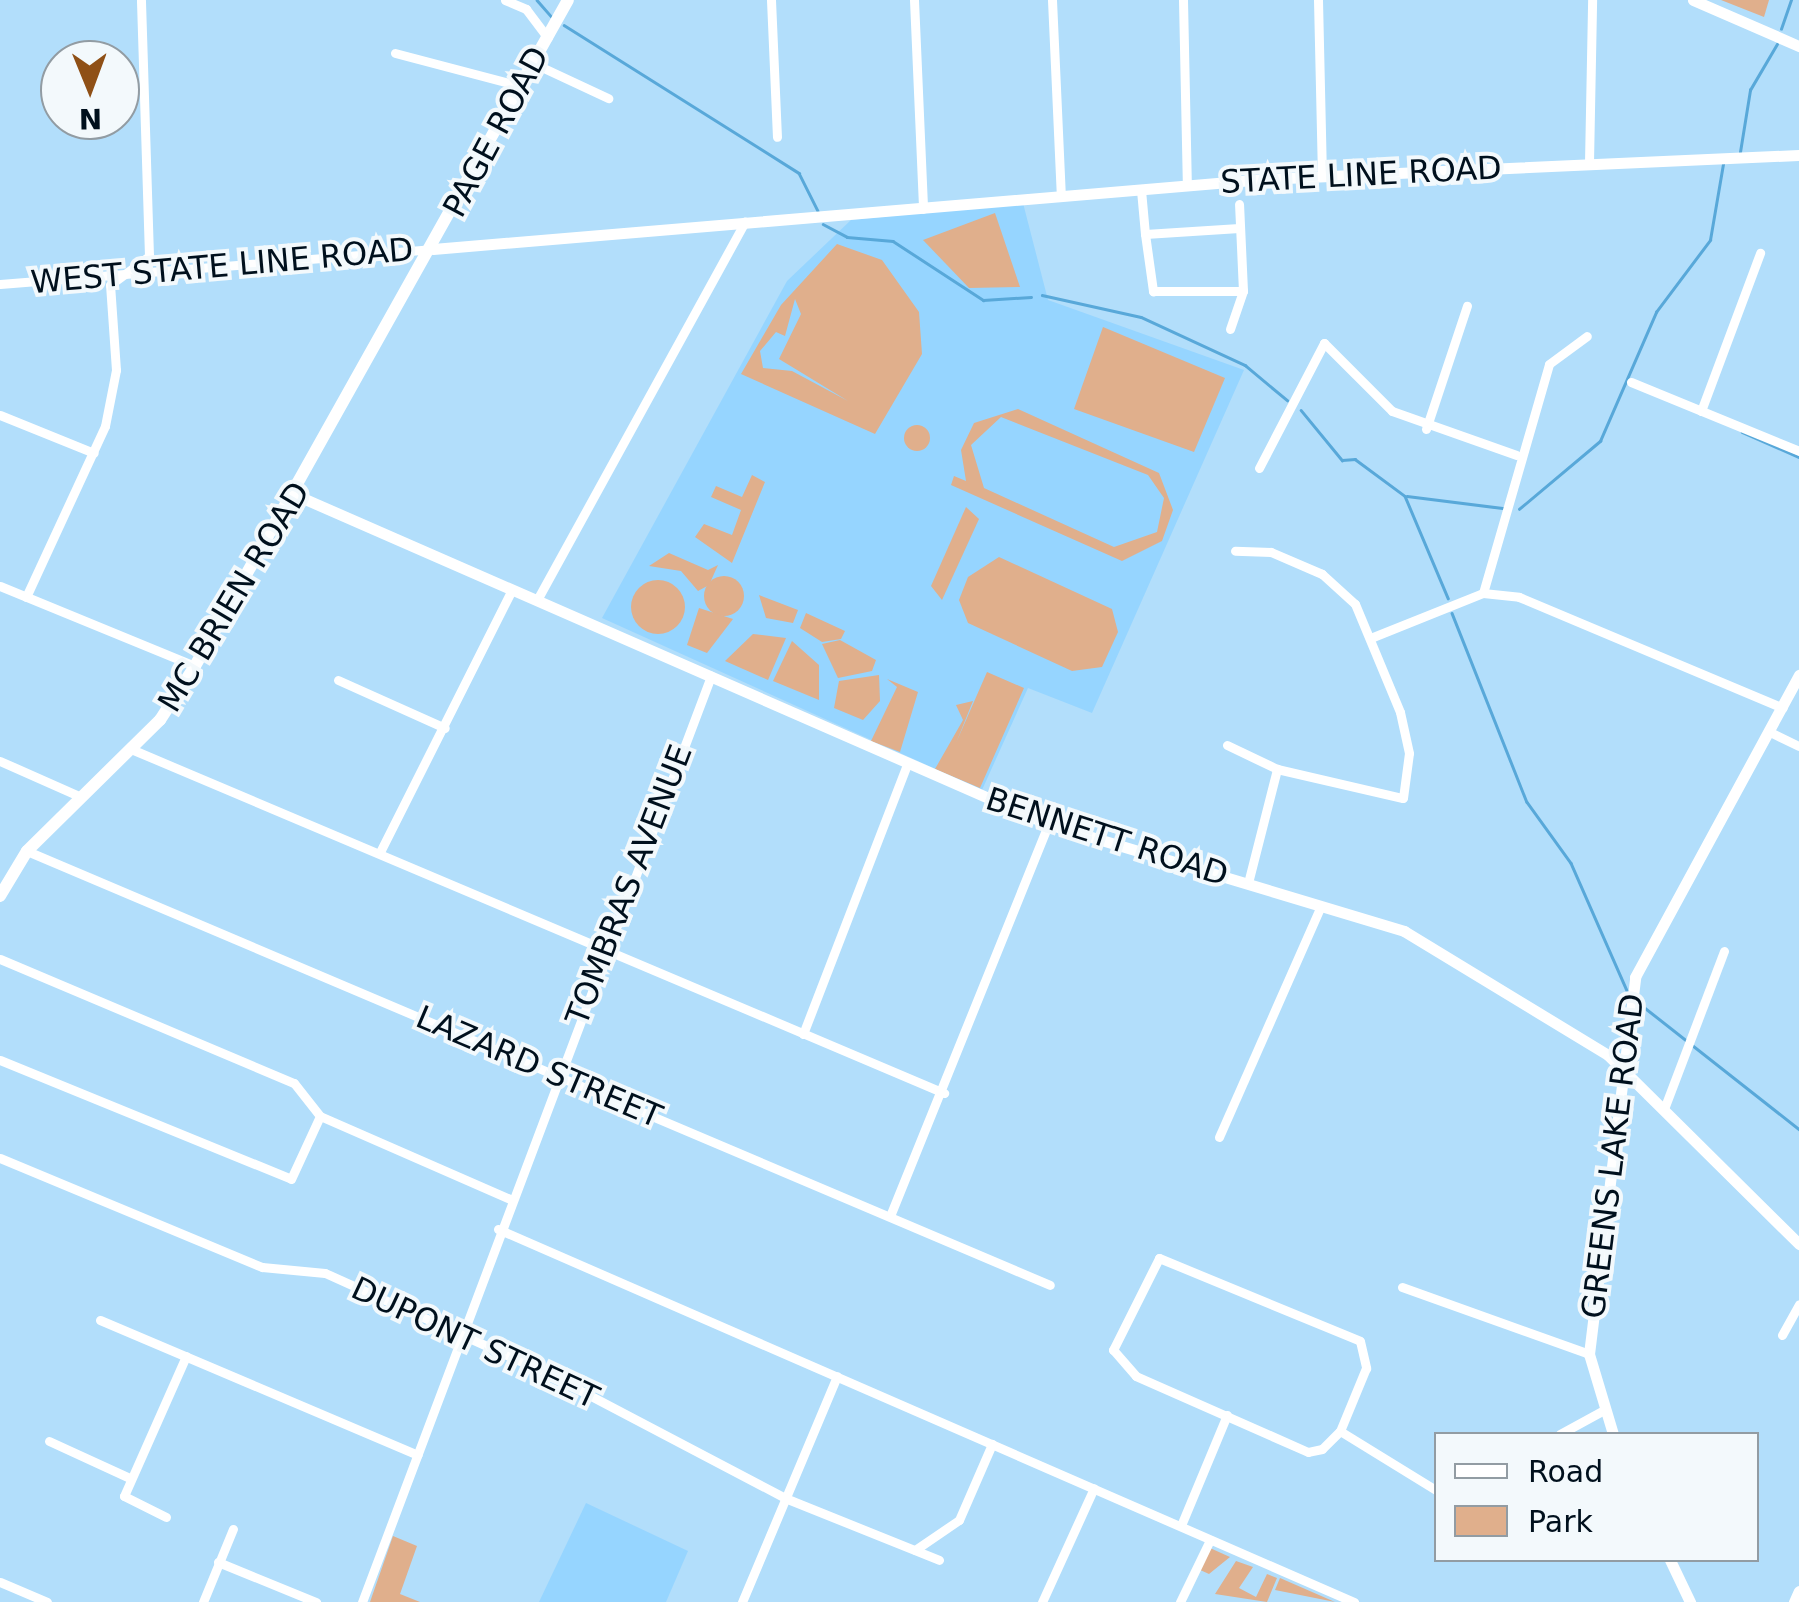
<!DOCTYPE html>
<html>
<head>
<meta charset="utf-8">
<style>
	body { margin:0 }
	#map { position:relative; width:1799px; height:1602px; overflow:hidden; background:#b2defb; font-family:"DejaVu Sans",sans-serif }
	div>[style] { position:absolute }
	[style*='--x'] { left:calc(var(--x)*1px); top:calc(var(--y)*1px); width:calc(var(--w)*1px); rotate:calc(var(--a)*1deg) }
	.built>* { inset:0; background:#96d5ff }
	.green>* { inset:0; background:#e0af8c }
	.round { border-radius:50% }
	.stream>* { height:2.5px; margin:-1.25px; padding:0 1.25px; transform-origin:1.25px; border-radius:1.25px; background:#58a8d9 }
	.minor>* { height:9px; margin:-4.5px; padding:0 4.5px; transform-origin:4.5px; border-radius:4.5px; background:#fff }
	.tertiary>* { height:11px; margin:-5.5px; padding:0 5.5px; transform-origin:5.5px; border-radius:5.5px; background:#fff }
	.secondary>* { height:12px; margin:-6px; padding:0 6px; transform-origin:6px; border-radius:6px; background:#fff }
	span { translate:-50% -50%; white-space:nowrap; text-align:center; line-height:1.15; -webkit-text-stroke:8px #f3f9fc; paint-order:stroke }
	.street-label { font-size:32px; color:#00101d }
	.legend { position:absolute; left:1434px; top:1432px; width:325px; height:130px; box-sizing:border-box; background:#f3f9fc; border:2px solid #929ca3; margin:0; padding:12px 18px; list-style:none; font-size:30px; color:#00101d }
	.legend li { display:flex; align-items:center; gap:20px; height:50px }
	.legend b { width:50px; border:2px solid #929ca3 }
	.north { position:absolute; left:40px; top:40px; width:100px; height:100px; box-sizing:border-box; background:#f3f9fc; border:2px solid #929ca3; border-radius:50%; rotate:179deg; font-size:28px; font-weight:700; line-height:40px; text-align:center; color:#00101d }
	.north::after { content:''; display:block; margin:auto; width:35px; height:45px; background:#8f5016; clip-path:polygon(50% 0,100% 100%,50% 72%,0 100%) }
</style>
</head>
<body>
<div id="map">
	<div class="built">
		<i style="clip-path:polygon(1023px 203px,1048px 300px,1244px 370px,1092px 713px,1028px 688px,982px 790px,602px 618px,787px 281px,851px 220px)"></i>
		<i style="clip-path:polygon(586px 1503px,688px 1551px,666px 1602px,539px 1602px)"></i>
	</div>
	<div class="green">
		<i style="clip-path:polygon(1721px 0,1769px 0,1764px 17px)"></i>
		<i style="clip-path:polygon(995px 213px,1020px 287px,969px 288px,923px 240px)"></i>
		<i style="clip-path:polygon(evenodd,837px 244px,882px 260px,919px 312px,922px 354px,875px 434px,741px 374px,781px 305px,837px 244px,795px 299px,801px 314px,779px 359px,848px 401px,792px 371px,763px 368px,760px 351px,776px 332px,785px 336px,795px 299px)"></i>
		<i style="clip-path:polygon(1103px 327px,1225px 378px,1194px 452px,1074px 409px)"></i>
		<i style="clip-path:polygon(evenodd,1018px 409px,1159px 473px,1173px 510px,1162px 541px,1122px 561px,951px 485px,954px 476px,966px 481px,961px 450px,974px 423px,1018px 409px,1001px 417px,1148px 475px,1164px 498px,1157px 532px,1114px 547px,984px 488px,971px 445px,1001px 417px)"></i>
		<i class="round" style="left:904px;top:425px;width:26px;height:26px"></i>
		<i style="clip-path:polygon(752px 475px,765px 482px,732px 563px,695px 537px,704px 524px,732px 535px,741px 510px,711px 497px,716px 486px,742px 497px)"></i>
		<i style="clip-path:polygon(966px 507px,979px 519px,942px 600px,931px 586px)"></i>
		<i style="clip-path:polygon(669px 553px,708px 570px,718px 565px,709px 585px,698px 591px,681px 571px,649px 566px)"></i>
		<i style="clip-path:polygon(999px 557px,1112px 609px,1118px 632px,1102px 667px,1072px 671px,968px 623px,959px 600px,968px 577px)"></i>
		<i class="round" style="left:704px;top:576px;width:40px;height:40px"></i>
		<i class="round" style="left:631px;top:580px;width:54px;height:54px"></i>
		<i style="clip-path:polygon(759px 595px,798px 610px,793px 623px,766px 618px)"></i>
		<i style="clip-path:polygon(699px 608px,733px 619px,707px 653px,687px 645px)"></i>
		<i style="clip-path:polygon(806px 613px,845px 631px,841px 639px,822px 642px,800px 628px)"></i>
		<i style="clip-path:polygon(753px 634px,786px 638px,768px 680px,725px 661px)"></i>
		<i style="clip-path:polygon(840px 640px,876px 660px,872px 671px,838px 678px,822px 644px)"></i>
		<i style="clip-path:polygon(792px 641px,819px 665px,819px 700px,773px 681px)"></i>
		<i style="clip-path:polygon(987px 672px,1024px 688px,980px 788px,935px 769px,963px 720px,956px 705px,973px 701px,956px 743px)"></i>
		<i style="clip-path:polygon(879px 675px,880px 701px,863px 720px,834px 708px,839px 681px)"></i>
		<i style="clip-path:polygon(887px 679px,918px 692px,900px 752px,871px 741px,897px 687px)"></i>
		<i style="clip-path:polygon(393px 1536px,417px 1546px,400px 1594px,420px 1602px,370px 1602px)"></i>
		<i style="clip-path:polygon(1210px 1548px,1230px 1557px,1209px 1574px,1198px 1569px)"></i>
		<i style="clip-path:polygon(1236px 1561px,1253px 1567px,1239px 1588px,1256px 1597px,1267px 1574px,1277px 1578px,1267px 1602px,1215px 1594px)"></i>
		<i style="clip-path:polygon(1280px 1578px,1335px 1602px,1275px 1590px)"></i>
	</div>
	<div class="stream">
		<i style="--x:537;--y:0;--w:21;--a:49"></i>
		<i style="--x:564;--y:25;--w:278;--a:32.2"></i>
		<i style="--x:799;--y:173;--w:42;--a:63.4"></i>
		<i style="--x:1781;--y:29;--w:31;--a:-71"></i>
		<i style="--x:1740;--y:152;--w:63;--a:-80.8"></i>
		<i style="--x:1750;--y:90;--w:53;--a:-59.6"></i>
		<i style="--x:823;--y:224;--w:27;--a:28"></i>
		<i style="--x:847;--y:237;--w:46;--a:5"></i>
		<i style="--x:893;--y:241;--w:108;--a:33.2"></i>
		<i style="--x:983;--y:300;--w:48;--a:-3.6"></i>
		<i style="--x:1042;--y:295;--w:101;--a:12.5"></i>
		<i style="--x:1141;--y:317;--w:115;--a:24.8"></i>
		<i style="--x:1245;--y:365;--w:55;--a:39.8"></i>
		<i style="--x:1301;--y:410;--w:65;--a:50.6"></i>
		<i style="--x:1342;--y:460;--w:13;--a:-4"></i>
		<i style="--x:1355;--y:459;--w:62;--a:36.5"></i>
		<i style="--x:1405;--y:496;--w:111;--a:67.1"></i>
		<i style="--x:1742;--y:432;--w:62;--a:23.7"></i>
		<i style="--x:1407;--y:496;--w:96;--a:7.2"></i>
		<i style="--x:1519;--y:509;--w:106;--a:-40"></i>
		<i style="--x:1600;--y:441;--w:141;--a:-66.5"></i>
		<i style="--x:1656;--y:312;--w:90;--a:-53.1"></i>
		<i style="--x:1710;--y:240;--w:77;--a:-80.3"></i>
		<i style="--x:1452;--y:613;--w:203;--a:68.4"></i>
		<i style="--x:1527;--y:802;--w:75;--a:54.2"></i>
		<i style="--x:1571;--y:863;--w:144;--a:66.3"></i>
		<i style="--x:1635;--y:1000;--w:209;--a:38.2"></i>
	</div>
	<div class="minor">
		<i style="--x:505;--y:0;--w:23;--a:23"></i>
		<i style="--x:526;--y:9;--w:36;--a:53"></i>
		<i style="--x:771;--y:0;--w:137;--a:87.5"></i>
		<i style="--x:914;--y:0;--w:209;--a:87.5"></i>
		<i style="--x:1052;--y:0;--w:197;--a:87.4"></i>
		<i style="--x:1183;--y:0;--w:185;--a:88.8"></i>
		<i style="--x:1318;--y:0;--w:176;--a:88.7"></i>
		<i style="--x:395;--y:53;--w:130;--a:14.7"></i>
		<i style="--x:535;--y:64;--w:81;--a:25"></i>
		<i style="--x:1589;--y:163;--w:163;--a:-88.9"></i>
		<i style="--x:1141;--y:190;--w:44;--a:84.8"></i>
		<i style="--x:1239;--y:228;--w:94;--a:176.3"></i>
		<i style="--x:1145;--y:234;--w:58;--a:82"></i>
		<i style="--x:1153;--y:291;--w:90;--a:0"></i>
		<i style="--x:0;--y:284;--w:432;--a:-4.6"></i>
		<i style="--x:1230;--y:329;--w:40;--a:-71.1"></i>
		<i style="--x:1243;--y:291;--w:87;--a:-92.6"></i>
		<i style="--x:1631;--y:382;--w:182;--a:22.3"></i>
		<i style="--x:1701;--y:411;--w:169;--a:-69.5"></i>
		<i style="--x:0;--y:415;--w:101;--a:22"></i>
		<i style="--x:1426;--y:429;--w:130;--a:-71.6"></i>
		<i style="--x:1259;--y:468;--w:141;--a:-62.5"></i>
		<i style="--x:1324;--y:343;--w:96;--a:45"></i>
		<i style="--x:1392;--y:411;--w:132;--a:19.5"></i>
		<i style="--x:0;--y:586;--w:211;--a:22.3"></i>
		<i style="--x:1483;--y:593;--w:238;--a:-73.9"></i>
		<i style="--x:1549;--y:364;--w:47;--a:-36.4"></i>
		<i style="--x:26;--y:597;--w:188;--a:-65.2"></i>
		<i style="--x:105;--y:426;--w:57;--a:-78.9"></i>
		<i style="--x:116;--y:370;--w:85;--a:-94"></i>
		<i style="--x:110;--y:285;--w:49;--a:-36.6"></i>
		<i style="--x:149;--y:256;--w:256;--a:-91.8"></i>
		<i style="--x:537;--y:600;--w:432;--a:-61.2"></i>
		<i style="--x:1373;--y:637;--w:118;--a:-21.8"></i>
		<i style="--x:1483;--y:593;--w:36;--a:6"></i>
		<i style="--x:1519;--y:597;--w:286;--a:22.8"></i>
		<i style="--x:338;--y:680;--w:117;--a:24.2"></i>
		<i style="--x:1770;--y:732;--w:32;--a:26"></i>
		<i style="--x:1227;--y:745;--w:55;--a:25.6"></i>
		<i style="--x:1277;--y:769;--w:129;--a:13"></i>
		<i style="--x:1403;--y:798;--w:45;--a:-82.4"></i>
		<i style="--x:1409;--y:753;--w:42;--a:-102.4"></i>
		<i style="--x:1400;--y:712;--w:117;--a:-112.6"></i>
		<i style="--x:1355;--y:604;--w:45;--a:-137.7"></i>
		<i style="--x:1322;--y:574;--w:56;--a:-156.7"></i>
		<i style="--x:1271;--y:552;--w:36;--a:-178"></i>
		<i style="--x:131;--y:749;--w:883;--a:22.93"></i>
		<i style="--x:0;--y:761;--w:86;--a:23.9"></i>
		<i style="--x:27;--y:851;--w:1111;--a:22.99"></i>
		<i style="--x:380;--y:852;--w:292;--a:-63.3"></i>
		<i style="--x:1248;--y:883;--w:118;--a:-75.7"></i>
		<i style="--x:0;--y:959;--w:319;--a:22.9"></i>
		<i style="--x:294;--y:1083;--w:42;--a:51.8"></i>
		<i style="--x:320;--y:1116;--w:207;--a:23.6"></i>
		<i style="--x:803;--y:1034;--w:289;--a:-68.9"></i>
		<i style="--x:0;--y:1060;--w:314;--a:22.2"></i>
		<i style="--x:291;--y:1179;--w:69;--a:-65.3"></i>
		<i style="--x:1664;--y:1109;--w:169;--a:-69.2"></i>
		<i style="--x:1219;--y:1137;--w:253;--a:-66.2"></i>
		<i style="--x:0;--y:1158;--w:284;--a:22.6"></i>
		<i style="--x:262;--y:1267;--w:63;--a:5.4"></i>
		<i style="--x:325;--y:1273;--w:248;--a:24.3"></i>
		<i style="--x:551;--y:1375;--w:264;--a:27.7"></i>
		<i style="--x:785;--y:1498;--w:166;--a:21.9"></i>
		<i style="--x:890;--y:1216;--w:423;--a:-68"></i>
		<i style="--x:498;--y:1229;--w:934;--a:23.55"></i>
		<i style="--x:1159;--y:1258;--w:217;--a:22.4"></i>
		<i style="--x:1360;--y:1341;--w:28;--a:77"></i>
		<i style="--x:1366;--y:1368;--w:68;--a:112.4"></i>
		<i style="--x:1340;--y:1431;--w:25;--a:135"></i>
		<i style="--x:1322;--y:1449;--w:14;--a:168"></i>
		<i style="--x:1308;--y:1452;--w:188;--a:-156.2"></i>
		<i style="--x:1136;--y:1376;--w:35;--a:-131"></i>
		<i style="--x:1113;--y:1350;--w:103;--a:-63.4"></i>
		<i style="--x:1402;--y:1287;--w:199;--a:19.7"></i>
		<i style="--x:100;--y:1320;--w:345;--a:23"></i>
		<i style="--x:1782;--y:1335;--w:35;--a:-61"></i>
		<i style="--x:1340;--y:1431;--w:113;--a:31.6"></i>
		<i style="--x:1560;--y:1434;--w:48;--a:-28.7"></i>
		<i style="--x:49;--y:1441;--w:89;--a:24.6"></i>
		<i style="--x:166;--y:1517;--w:47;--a:-153.4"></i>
		<i style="--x:124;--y:1496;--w:153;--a:-66.1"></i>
		<i style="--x:1182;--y:1523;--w:117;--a:-67.4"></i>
		<i style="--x:915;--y:1550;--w:53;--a:-34.3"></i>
		<i style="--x:959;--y:1520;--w:83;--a:-66.5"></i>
		<i style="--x:218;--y:1562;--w:106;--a:22.2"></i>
		<i style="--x:0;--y:1582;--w:51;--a:23.1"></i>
		<i style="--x:203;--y:1602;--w:79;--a:-67.7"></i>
		<i style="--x:362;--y:1602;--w:990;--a:-69.35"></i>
		<i style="--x:742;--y:1602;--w:245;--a:-67.2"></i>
		<i style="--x:1042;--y:1602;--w:125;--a:-65.5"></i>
		<i style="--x:1180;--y:1602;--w:69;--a:-64.2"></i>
	</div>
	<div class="tertiary">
		<i style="--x:1693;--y:0;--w:116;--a:23.5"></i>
		<i style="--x:433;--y:249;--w:834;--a:-4.81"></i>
		<i style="--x:1264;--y:179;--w:536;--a:-2.57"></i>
		<i style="--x:298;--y:496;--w:819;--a:23.62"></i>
		<i style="--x:1048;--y:824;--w:372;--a:16.7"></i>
		<i style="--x:1404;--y:931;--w:239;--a:31.3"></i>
		<i style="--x:1608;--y:1055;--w:269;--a:44.7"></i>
		<i style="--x:1613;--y:1434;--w:84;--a:-106.7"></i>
		<i style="--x:1589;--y:1354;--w:380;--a:-83"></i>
		<i style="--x:1635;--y:977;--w:344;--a:-61.5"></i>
		<i style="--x:1670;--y:1560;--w:47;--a:64.5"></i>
		<i style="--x:1794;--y:1602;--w:12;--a:-66"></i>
	</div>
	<div class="secondary">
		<i style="--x:0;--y:896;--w:52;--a:-59"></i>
		<i style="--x:27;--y:851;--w:187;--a:-44.6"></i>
		<i style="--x:160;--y:720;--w:64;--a:-57.1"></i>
		<i style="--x:195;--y:666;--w:763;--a:-60.75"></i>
	</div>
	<div class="street-label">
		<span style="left:496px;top:132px;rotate:-62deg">PAGE ROAD</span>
		<span style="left:1361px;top:175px;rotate:-3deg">STATE LINE ROAD</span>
		<span style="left:222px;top:266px;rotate:-5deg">WEST STATE LINE ROAD</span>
		<span style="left:234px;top:597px;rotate:-59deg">MC BRIEN ROAD</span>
		<span style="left:1107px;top:837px;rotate:18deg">BENNETT ROAD</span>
		<span style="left:629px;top:885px;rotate:-69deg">TOMBRAS AVENUE</span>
		<span style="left:539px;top:1067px;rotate:23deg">LAZARD STREET</span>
		<span style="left:1613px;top:1156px;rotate:-83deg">GREENS LAKE ROAD</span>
		<span style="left:475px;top:1343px;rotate:25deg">DUPONT STREET</span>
	</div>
	<ul class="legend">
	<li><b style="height:12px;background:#fff"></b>Road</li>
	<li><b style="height:28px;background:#e0af8c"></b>Park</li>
	</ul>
	<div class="north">N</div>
</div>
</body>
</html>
